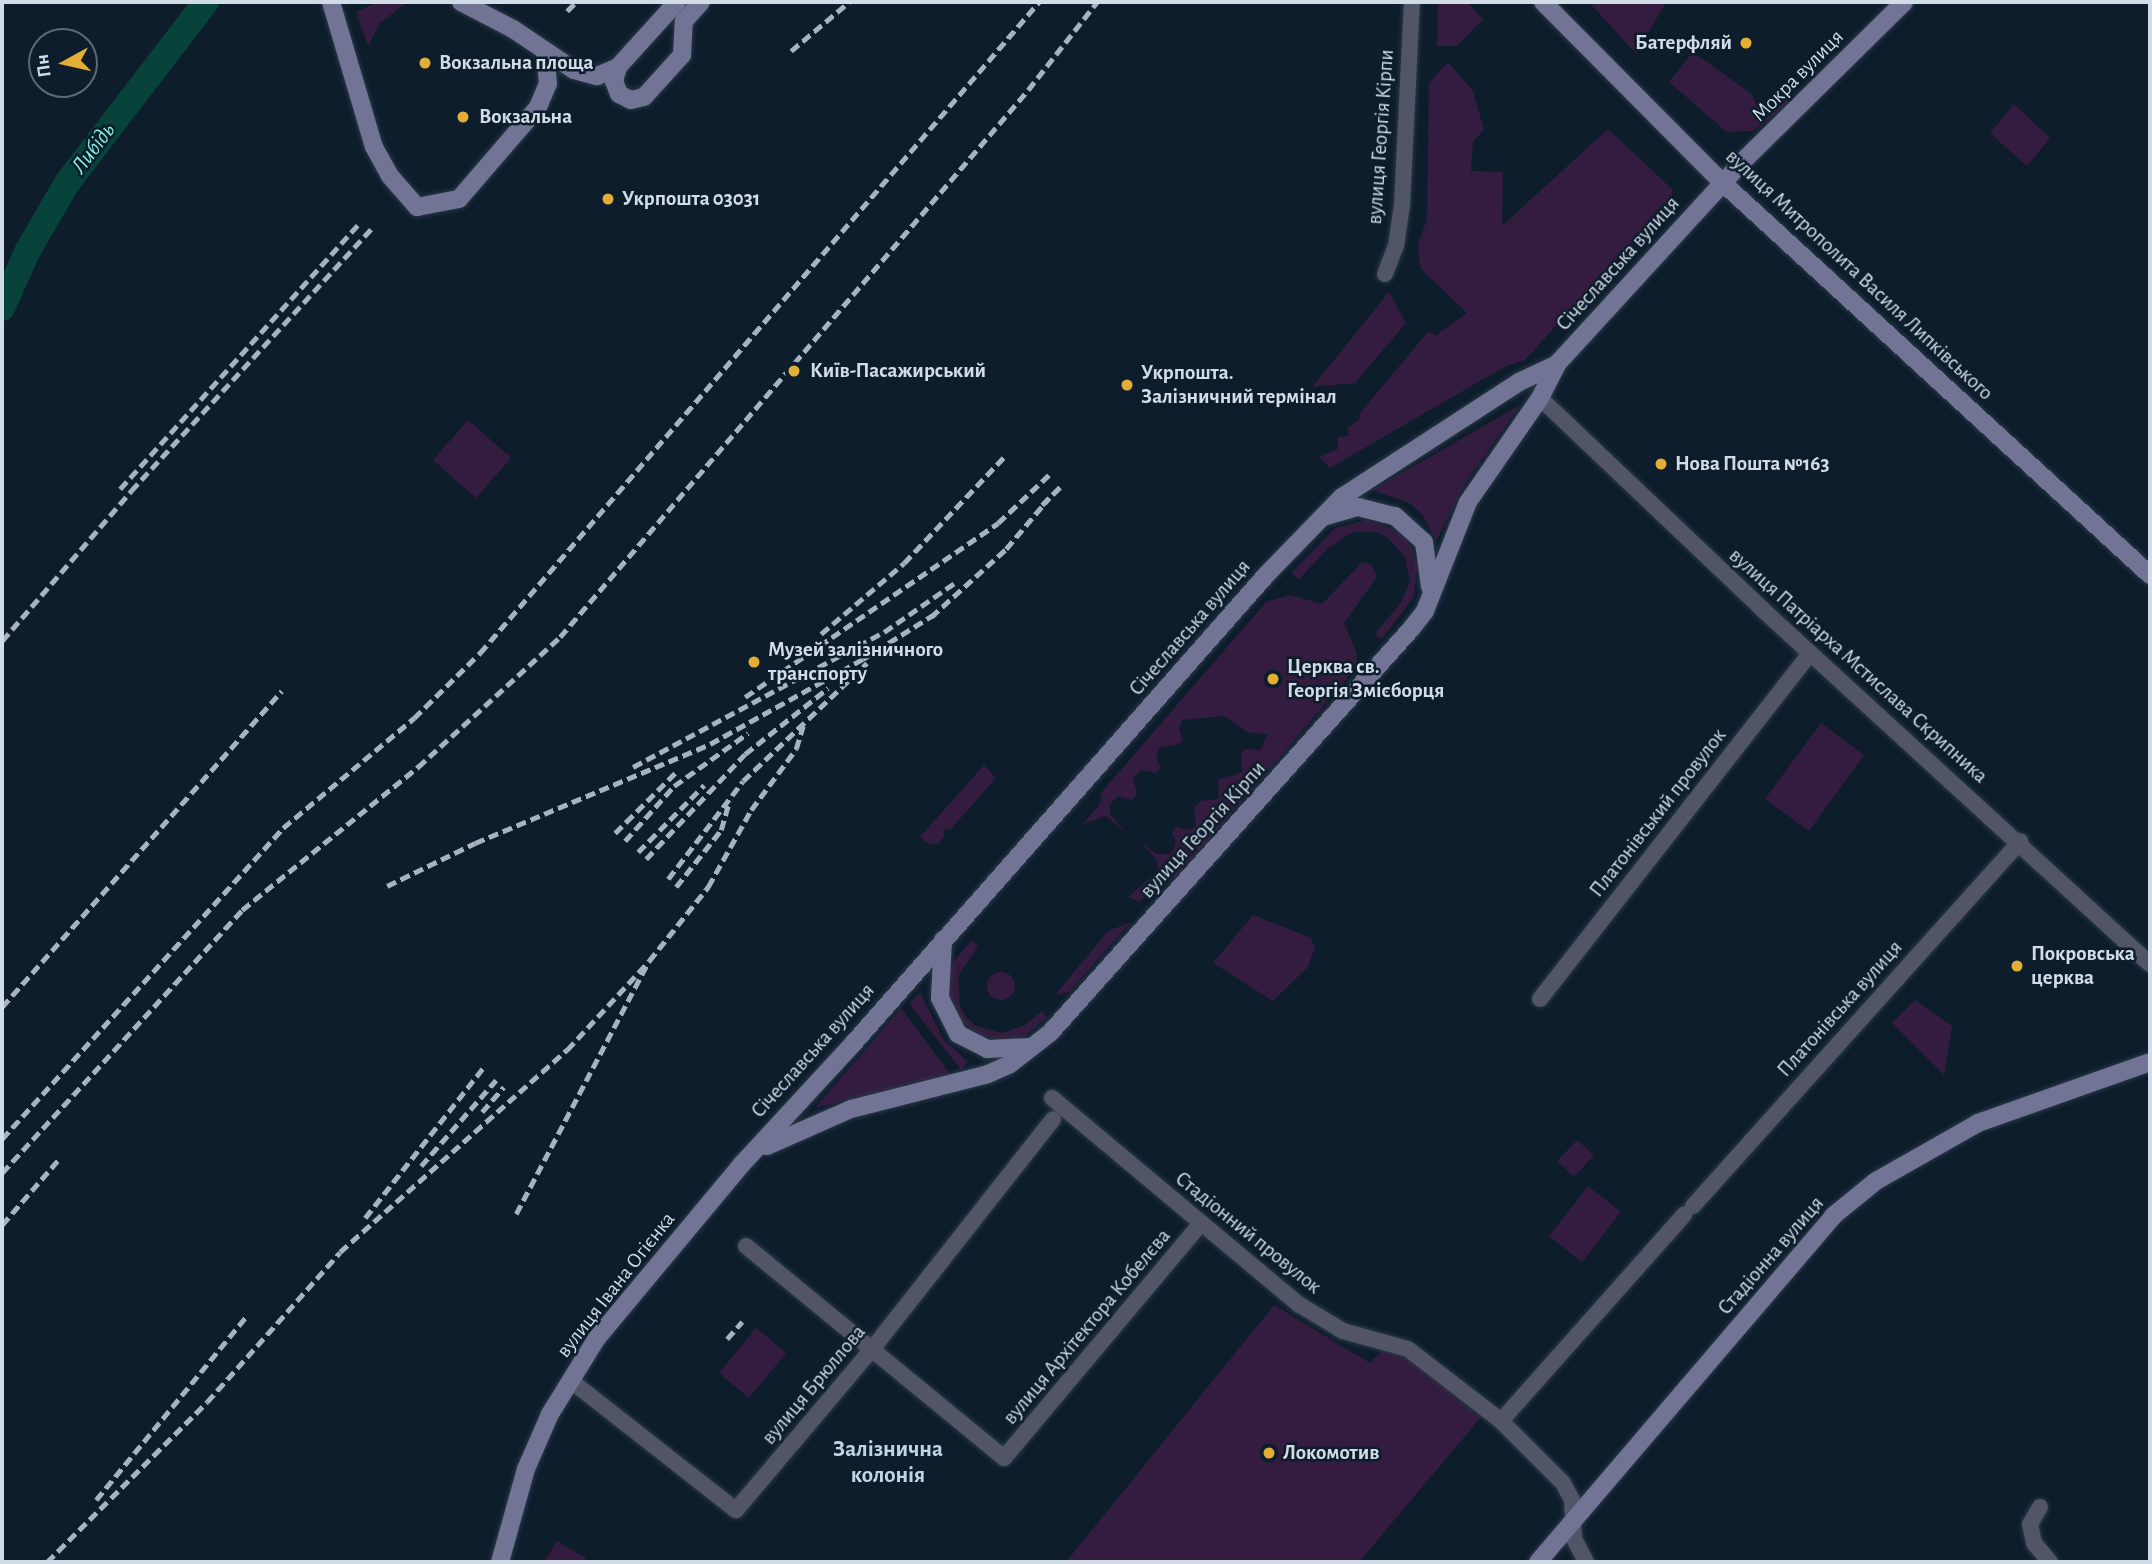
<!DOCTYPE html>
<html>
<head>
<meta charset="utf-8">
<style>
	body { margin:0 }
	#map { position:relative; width:2152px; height:1564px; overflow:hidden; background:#0d1d2c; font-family:"Alegreya Sans",sans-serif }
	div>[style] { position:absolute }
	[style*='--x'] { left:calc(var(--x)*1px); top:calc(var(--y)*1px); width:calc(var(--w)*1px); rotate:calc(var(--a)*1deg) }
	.green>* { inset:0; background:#341c40 }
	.round { border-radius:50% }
	.river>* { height:26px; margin:-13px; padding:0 13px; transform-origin:13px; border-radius:13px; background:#07423b }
	.roads { filter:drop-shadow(0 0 2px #293846) drop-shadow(0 0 2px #293846) }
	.street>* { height:16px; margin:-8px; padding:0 8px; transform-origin:8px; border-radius:8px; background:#525468 }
	.secondary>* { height:18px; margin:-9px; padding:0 9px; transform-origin:9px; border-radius:9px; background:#717494 }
	.rail>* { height:4.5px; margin-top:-2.25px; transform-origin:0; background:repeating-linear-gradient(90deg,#a7b3bf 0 10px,transparent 0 15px) }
	.dots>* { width:19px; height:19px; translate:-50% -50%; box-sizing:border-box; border:4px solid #0d1d2c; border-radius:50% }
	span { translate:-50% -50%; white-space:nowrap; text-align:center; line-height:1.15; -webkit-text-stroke:5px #0d1d2c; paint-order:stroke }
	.poi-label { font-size:21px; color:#d2dce7; font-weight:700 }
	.right { translate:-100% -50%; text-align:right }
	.left { translate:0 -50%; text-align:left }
	.street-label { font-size:21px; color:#d2dce7 }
	.water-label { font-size:23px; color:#85efdd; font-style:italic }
	.neighbourhood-label { font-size:23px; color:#bfd4e8; font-weight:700 }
	.frame { position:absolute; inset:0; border:4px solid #d2dce7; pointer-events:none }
	.north { position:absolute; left:28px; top:28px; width:70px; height:70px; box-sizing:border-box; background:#0d1d2c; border:2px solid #5c6977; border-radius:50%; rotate:262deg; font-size:19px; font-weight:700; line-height:28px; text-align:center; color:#d2dce7 }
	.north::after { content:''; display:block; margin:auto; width:24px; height:32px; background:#e3ae35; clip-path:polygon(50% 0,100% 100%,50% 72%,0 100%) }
</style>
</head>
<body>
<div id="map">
	<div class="green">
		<i style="clip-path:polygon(377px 2px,407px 2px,380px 23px,368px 46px,356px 12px)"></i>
		<i style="clip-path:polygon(1438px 2px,1467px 2px,1483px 19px,1457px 46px,1437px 46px)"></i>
		<i style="clip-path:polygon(1589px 2px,1666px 2px,1636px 54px)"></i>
		<i style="clip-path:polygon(1693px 52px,1753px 95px,1757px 107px,1771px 108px,1781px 94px,1791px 102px,1753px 131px,1727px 132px,1669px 82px)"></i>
		<i style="clip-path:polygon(1448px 62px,1473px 91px,1484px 130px,1473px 141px,1471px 171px,1503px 172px,1502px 226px,1608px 129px,1672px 189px,1672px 198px,1525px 360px,1504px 367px,1330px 468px,1319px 457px,1338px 449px,1338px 437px,1349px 436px,1347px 428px,1361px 418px,1359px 414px,1428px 332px,1436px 335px,1467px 313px,1420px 268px,1418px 243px,1427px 220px,1429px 83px)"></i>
		<i style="clip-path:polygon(2014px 104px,2050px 138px,2027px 166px,1990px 133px)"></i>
		<i style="clip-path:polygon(1389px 292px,1406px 323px,1355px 383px,1312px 387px)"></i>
		<i style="clip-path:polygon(1520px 405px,1466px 482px,1436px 541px,1423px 515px,1409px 503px,1372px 490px)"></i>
		<i style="clip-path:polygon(468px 420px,511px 458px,476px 498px,433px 460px)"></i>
		<i style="clip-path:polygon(1367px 520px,1399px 532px,1412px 548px,1417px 566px,1414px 597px,1381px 640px,1375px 633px,1400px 604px,1410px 581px,1405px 557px,1388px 538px,1377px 532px,1353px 532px,1328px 548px,1299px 579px,1291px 573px,1335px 528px)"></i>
		<i style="clip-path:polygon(1362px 562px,1372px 565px,1377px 577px,1344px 623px,1357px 654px,1356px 668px,1176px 878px,1157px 883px,1139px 902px,1128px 897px,1158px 871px,1157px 860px,1139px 840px,1156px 854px,1171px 854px,1176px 843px,1172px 832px,1176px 827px,1190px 830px,1196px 826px,1194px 808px,1200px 801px,1219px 799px,1218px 780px,1242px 772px,1241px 753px,1246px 749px,1261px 750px,1267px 734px,1247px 732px,1224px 716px,1182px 720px,1179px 729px,1183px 740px,1178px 745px,1159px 747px,1156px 759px,1161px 767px,1156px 773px,1141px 770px,1133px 778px,1137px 794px,1132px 800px,1117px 796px,1110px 805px,1110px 814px,1126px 832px,1106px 816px,1083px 824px,1100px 804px,1101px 793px,1266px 602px,1290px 595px,1322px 604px)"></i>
		<i style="clip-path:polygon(1821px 723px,1864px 755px,1809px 831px,1765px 799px)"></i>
		<i style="clip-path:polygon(984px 765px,996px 778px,950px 830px,943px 830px,945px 836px,937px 844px,929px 844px,920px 837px)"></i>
		<i style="clip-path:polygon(1253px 915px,1311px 938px,1315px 948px,1307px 968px,1273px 1001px,1213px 963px)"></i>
		<i style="clip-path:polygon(1131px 922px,1069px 992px,1055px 995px,1108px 931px)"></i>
		<i style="clip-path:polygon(972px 940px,978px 946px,958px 976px,960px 1006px,966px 1017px,976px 1026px,1002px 1033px,1025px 1025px,1042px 1011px,1047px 1017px,1025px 1036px,1002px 1041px,978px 1035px,962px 1022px,950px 1001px,948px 983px,952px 964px)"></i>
		<i class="round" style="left:987px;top:972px;width:28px;height:28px"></i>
		<i style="clip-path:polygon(920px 992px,943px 1039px,968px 1062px,961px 1070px,909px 1003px)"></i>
		<i style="clip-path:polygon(1915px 1000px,1952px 1026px,1944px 1075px,1892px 1023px)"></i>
		<i style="clip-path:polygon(901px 1008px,950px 1074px,815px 1108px)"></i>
		<i style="clip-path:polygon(1577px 1140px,1594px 1155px,1574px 1177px,1557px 1161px)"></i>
		<i style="clip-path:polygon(1588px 1186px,1621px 1212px,1582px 1262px,1549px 1236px)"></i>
		<i style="clip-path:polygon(1274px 1305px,1370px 1363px,1385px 1348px,1396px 1349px,1481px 1417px,1359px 1562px,1066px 1562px)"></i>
		<i style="clip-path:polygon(756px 1328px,786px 1353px,749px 1398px,719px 1373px)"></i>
		<i style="clip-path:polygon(557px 1541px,586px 1558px,583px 1562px,544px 1562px)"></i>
	</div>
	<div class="river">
		<i style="--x:2;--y:308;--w:64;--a:-65.9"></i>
		<i style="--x:28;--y:250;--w:78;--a:-59.8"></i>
		<i style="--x:67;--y:183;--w:228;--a:-52.5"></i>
	</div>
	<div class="roads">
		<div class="street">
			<i style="--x:1385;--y:274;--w:30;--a:-69"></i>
			<i style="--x:1396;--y:246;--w:41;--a:-81.7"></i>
			<i style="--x:1402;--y:205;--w:203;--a:-87.2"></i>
			<i style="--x:1540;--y:398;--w:306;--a:43.5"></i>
			<i style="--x:1762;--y:609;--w:526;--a:42.46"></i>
			<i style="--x:1540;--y:999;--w:439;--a:-52"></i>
			<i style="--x:1052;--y:1098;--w:323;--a:39.9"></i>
			<i style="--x:1300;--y:1305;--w:50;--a:31.2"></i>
			<i style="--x:1343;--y:1331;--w:67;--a:15.5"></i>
			<i style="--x:1408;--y:1349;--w:118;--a:37.7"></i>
			<i style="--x:1501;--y:1421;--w:88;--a:45"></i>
			<i style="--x:1563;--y:1483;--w:19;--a:62"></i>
			<i style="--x:1572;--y:1500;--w:39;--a:87"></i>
			<i style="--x:1574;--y:1539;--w:26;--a:62"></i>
			<i style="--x:1693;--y:1206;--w:490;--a:-48.1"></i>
			<i style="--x:746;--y:1246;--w:334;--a:39.4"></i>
			<i style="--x:1004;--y:1458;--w:307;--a:-50"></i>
			<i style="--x:570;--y:1380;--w:211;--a:38.1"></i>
			<i style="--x:736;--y:1510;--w:212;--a:-49.8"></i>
			<i style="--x:873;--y:1348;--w:291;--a:-51.8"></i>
			<i style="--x:1501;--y:1421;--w:276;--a:-48.4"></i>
			<i style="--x:2040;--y:1507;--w:20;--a:120"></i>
			<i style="--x:2030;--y:1524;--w:19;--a:78"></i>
			<i style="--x:2034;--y:1543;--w:25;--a:50"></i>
		</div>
		<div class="secondary">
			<i style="--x:331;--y:2;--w:151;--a:73.5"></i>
			<i style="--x:374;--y:147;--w:33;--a:61"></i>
			<i style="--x:390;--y:176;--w:41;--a:48.9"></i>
			<i style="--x:417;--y:207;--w:43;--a:-10.8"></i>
			<i style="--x:459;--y:199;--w:121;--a:-49.3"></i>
			<i style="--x:538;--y:107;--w:25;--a:-67"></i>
			<i style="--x:548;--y:84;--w:32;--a:-95"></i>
			<i style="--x:461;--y:2;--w:59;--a:27.4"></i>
			<i style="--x:513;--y:29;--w:73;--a:33.9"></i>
			<i style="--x:574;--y:70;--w:24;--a:15"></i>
			<i style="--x:597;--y:76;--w:23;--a:-23"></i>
			<i style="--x:618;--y:67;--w:88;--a:-47.8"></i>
			<i style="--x:1543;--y:2;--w:255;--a:45.2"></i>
			<i style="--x:1723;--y:183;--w:580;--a:42.55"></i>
			<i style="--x:618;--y:67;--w:15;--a:106"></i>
			<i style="--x:614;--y:81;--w:14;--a:69"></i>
			<i style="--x:619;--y:94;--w:13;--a:27"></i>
			<i style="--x:631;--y:100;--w:13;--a:-13"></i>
			<i style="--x:644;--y:97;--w:57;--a:-47.9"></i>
			<i style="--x:682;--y:55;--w:34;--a:-87"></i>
			<i style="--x:684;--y:21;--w:25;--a:-48"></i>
			<i style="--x:1326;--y:516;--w:33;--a:-16"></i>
			<i style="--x:1358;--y:507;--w:38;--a:14"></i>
			<i style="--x:1395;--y:516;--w:39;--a:42"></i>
			<i style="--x:1424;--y:542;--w:45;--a:82.4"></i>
			<i style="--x:943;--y:940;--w:58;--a:93"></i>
			<i style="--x:940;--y:998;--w:40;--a:63.4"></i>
			<i style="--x:958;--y:1034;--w:33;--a:27"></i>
			<i style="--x:987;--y:1049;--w:44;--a:-2.6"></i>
			<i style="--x:767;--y:1146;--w:92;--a:-23.8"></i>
			<i style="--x:851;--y:1109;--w:141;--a:-14.3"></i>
			<i style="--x:988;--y:1074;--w:24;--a:-24"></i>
			<i style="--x:1010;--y:1064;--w:51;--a:-37.8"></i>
			<i style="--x:1050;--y:1033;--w:542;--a:-48.22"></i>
			<i style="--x:1411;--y:629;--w:23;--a:-52"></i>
			<i style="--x:1425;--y:611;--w:117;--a:-68.5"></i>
			<i style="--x:1468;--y:502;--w:126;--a:-55.3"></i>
			<i style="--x:1540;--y:398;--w:38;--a:-63"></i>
			<i style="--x:500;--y:1562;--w:97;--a:-74.4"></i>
			<i style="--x:526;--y:1469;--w:60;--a:-66.4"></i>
			<i style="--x:550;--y:1414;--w:89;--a:-58.3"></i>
			<i style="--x:597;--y:1338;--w:226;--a:-50.2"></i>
			<i style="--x:742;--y:1164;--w:161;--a:-47.3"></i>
			<i style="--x:851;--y:1046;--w:629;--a:-48.61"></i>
			<i style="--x:1267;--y:574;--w:107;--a:-45.8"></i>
			<i style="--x:1342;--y:497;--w:211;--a:-33"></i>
			<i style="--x:1519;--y:382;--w:42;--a:-25.3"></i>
			<i style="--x:1557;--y:364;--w:275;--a:-47.5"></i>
			<i style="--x:1743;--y:161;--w:226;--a:-44.6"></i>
			<i style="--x:1538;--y:1562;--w:455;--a:-49.5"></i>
			<i style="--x:1833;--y:1216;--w:55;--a:-39.1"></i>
			<i style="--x:1876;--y:1181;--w:117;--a:-29.6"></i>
			<i style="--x:1978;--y:1123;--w:182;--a:-19.5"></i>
		</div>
	</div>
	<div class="rail">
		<i style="--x:567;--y:11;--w:13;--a:-45"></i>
		<i style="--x:791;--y:51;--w:76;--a:-40.2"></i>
		<i style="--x:120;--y:489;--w:359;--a:-48"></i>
		<i style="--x:1042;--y:505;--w:28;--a:-45"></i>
		<i style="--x:931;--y:617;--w:101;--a:-42.2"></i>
		<i style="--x:1006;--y:549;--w:67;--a:-49.9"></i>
		<i style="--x:821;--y:634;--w:109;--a:-40.5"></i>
		<i style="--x:904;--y:563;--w:146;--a:-46.7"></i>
		<i style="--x:2;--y:641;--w:198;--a:-49.3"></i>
		<i style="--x:131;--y:491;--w:355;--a:-47.5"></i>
		<i style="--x:745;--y:697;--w:307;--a:-34.5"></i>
		<i style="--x:998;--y:523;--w:74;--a:-43.4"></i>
		<i style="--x:633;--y:767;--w:285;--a:-28.3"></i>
		<i style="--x:884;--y:632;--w:88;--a:-34.8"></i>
		<i style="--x:615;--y:833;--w:88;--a:-45"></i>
		<i style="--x:625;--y:841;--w:74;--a:-48.3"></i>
		<i style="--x:674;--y:786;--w:91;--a:-35.6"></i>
		<i style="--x:638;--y:852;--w:94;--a:-45.4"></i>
		<i style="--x:646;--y:859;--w:144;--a:-46.7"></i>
		<i style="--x:745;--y:754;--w:106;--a:-38.5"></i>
		<i style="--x:668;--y:879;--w:123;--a:-52.6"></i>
		<i style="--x:743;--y:781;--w:171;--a:-43.6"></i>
		<i style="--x:387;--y:886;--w:98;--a:-26"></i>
		<i style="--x:475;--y:843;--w:255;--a:-22.8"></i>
		<i style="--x:710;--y:744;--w:175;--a:-29.1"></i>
		<i style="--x:863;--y:659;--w:89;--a:-32.1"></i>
		<i style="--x:676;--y:887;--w:73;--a:-51.7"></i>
		<i style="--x:721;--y:830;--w:29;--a:-74"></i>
		<i style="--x:2;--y:1007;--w:422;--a:-48.5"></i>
		<i style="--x:482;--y:1112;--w:33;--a:-49"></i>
		<i style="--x:2;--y:1139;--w:419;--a:-47.9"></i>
		<i style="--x:283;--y:828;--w:171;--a:-40"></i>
		<i style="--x:414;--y:718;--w:93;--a:-44.6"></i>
		<i style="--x:480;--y:653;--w:858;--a:-49.35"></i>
		<i style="--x:421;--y:1166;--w:114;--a:-48.9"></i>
		<i style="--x:2;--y:1173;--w:356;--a:-47.6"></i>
		<i style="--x:242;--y:910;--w:227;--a:-39.1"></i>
		<i style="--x:418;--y:767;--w:193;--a:-42.5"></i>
		<i style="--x:560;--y:637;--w:720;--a:-49.45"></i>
		<i style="--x:1028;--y:90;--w:112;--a:-51.9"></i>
		<i style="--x:516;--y:1214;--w:286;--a:-62.3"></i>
		<i style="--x:649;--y:961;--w:95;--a:-51.4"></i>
		<i style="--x:708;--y:887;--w:88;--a:-60.8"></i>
		<i style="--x:751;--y:810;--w:76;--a:-53.6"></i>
		<i style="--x:796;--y:749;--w:24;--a:-73"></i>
		<i style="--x:365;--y:1218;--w:191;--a:-51.8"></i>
		<i style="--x:2;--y:1225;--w:87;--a:-49.2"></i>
		<i style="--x:727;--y:1339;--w:23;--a:-49"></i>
		<i style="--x:96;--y:1500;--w:237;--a:-50.7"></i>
		<i style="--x:47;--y:1562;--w:226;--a:-45"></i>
		<i style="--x:207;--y:1402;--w:200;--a:-48.4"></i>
		<i style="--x:340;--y:1252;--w:304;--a:-41.7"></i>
		<i style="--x:567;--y:1050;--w:121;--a:-47.3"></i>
	</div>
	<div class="dots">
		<i style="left:1746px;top:43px;background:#e3ae35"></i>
		<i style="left:425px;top:63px;background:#e3ae35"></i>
		<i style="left:463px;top:117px;background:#e3ae35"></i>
		<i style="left:608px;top:199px;background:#e3ae35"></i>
		<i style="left:794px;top:371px;background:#e3ae35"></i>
		<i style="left:1127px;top:385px;background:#e3ae35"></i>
		<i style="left:1661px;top:464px;background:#e3ae35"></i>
		<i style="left:754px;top:662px;background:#e3ae35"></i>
		<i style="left:1273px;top:679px;background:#e3ae35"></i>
		<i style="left:2017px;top:966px;background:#e3ae35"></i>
		<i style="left:1269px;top:1453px;background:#e3ae35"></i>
	</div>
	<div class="poi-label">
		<span class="right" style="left:1732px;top:43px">Батерфляй</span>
		<span class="left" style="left:439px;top:63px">Вокзальна площа</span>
		<span class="left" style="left:479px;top:117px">Вокзальна</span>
		<span class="left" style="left:622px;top:199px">Укрпошта 03031</span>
		<span class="left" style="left:810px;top:371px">Київ-Пасажирський</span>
		<span class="left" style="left:1141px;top:385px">Укрпошта.<br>Залізничний термінал</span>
		<span class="left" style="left:1675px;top:464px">Нова Пошта №163</span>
		<span class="left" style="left:768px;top:662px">Музей залізничного<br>транспорту</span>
		<span class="left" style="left:1287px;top:679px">Церква св.<br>Георгія Змієборця</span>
		<span class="left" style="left:2031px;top:966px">Покровська<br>церква</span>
		<span class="left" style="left:1283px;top:1453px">Локомотив</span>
	</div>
	<div class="street-label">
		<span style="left:1798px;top:76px;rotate:-45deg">Мокра вулиця</span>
		<span style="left:1381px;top:137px;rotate:-86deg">вулиця Георгія Кірпи</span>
		<span style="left:1618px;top:264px;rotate:-48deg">Січеславська вулиця</span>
		<span style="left:1859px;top:275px;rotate:43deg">вулиця Митрополита Василя Липківського</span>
		<span style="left:1190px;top:628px;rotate:-49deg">Січеславська вулиця</span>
		<span style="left:1858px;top:666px;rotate:42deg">вулиця Патріарха Мстислава Скрипника</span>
		<span style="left:1658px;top:813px;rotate:-52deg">Платонівський провулок</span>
		<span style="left:1203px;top:830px;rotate:-48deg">вулиця Георгія Кірпи</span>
		<span style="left:1840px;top:1009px;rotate:-48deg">Платонівська вулиця</span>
		<span style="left:813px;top:1051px;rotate:-48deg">Січеславська вулиця</span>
		<span style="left:1248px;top:1233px;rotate:39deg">Стадіонний провулок</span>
		<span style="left:1771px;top:1256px;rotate:-49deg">Стадіонна вулиця</span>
		<span style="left:616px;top:1285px;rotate:-52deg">вулиця Івана Огієнка</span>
		<span style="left:1087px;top:1327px;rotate:-50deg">вулиця Архітектора Кобелєва</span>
		<span style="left:814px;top:1385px;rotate:-50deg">вулиця Брюллова</span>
	</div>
	<div class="water-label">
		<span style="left:94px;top:149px;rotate:-53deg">Либідь</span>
	</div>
	<div class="neighbourhood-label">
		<span style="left:888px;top:1463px">Залізнична<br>колонія</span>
	</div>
	<div class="frame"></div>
	<div class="north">Пн</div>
</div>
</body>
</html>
